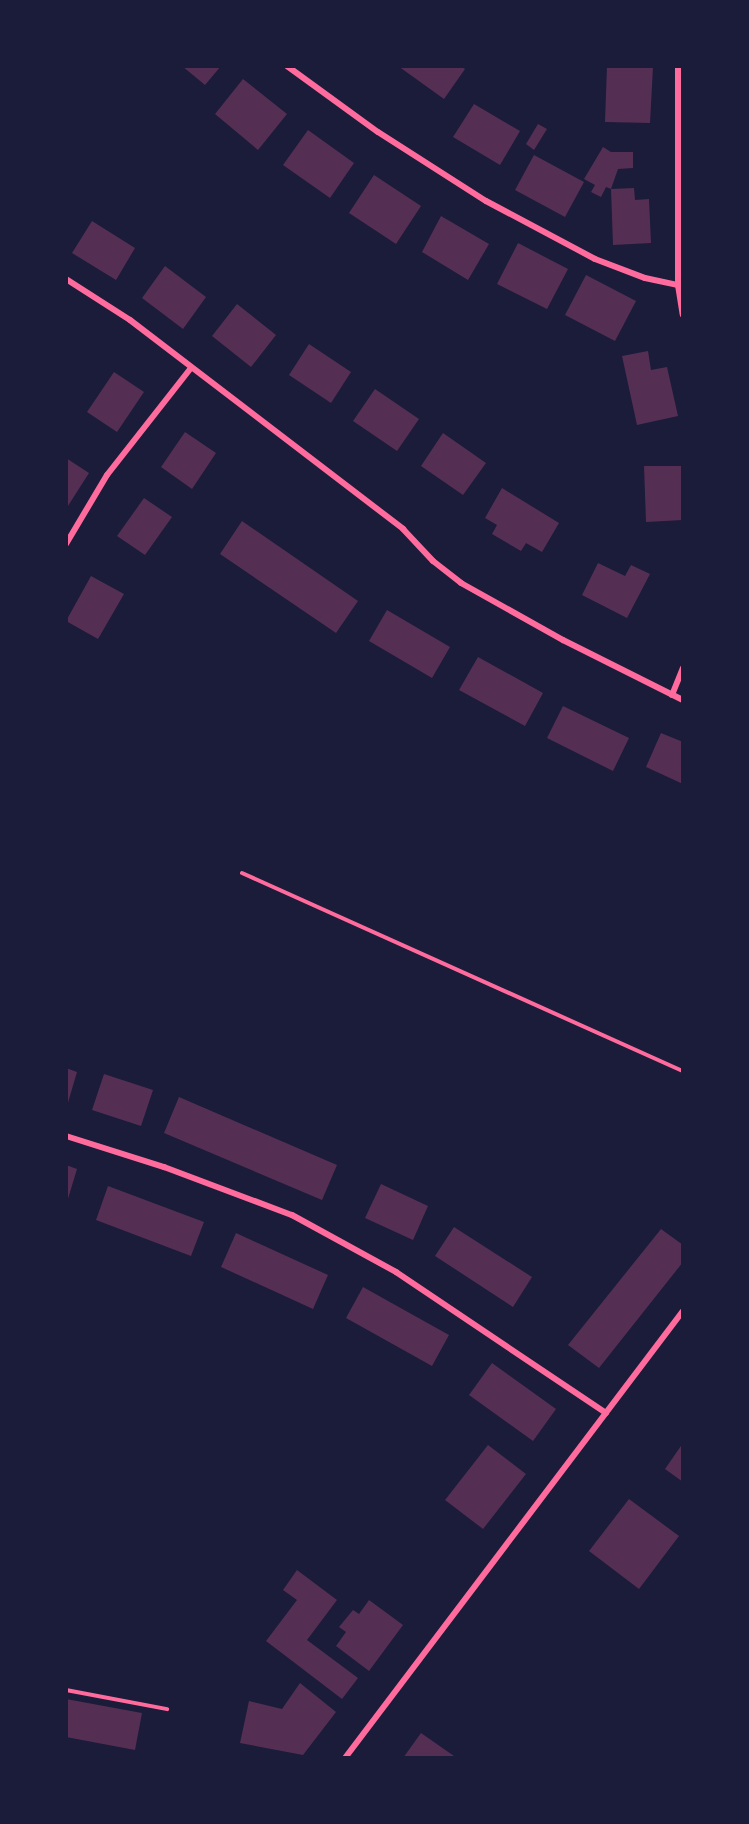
<!DOCTYPE html>
<html>
<head>
<meta charset="utf-8">
<style>
	body { margin:0 }
	#map { position:relative; width:749px; height:1824px; overflow:hidden; background:#1b1b3a; font-family:Signika,sans-serif }
	div>[style] { position:absolute }
	[style*='--x'] { left:calc(var(--x)*1px); top:calc(var(--y)*1px); width:calc(var(--w)*1px); rotate:calc(var(--a)*1deg) }
	.building>* { inset:0; background:#542f53 }
	.path>* { height:4px; margin:-2px; padding:0 2px; transform-origin:2px; border-radius:2px; background:#ff6b9d }
	.minor>* { height:6px; margin:-3px; padding:0 3px; transform-origin:3px; border-radius:3px; background:#ff6b9d }
	span { translate:-50% -50%; white-space:nowrap; text-align:center; line-height:1.15; -webkit-text-stroke:5px #1b1b3a; paint-order:stroke }
	.frame { position:absolute; inset:0; border:68px solid #1b1b3a; pointer-events:none }
</style>
</head>
<body>
<div id="map">
	<div class="building">
		<i style="clip-path:polygon(182px 66px,221px 66px,205px 85px)"></i>
		<i style="clip-path:polygon(398px 66px,460px 66px,465px 69px,444px 99px)"></i>
		<i style="clip-path:polygon(607px 66px,653px 67px,650px 123px,605px 122px)"></i>
		<i style="clip-path:polygon(243px 79px,287px 114px,258px 150px,215px 114px)"></i>
		<i style="clip-path:polygon(474px 104px,520px 131px,500px 165px,453px 137px)"></i>
		<i style="clip-path:polygon(538px 124px,547px 129px,534px 150px,526px 144px)"></i>
		<i style="clip-path:polygon(308px 130px,354px 163px,330px 198px,283px 165px)"></i>
		<i style="clip-path:polygon(603px 147px,611px 152px,633px 152px,633px 168px,618px 169px,611px 189px,606px 187px,601px 197px,591px 192px,595px 185px,584px 179px)"></i>
		<i style="clip-path:polygon(534px 155px,584px 182px,565px 217px,515px 190px)"></i>
		<i style="clip-path:polygon(374px 175px,421px 206px,396px 244px,349px 213px)"></i>
		<i style="clip-path:polygon(634px 188px,635px 200px,649px 199px,651px 243px,613px 245px,611px 189px)"></i>
		<i style="clip-path:polygon(441px 216px,489px 244px,468px 280px,422px 252px)"></i>
		<i style="clip-path:polygon(92px 221px,135px 248px,116px 280px,72px 253px)"></i>
		<i style="clip-path:polygon(518px 243px,568px 269px,547px 309px,497px 284px)"></i>
		<i style="clip-path:polygon(165px 266px,206px 297px,183px 329px,142px 298px)"></i>
		<i style="clip-path:polygon(586px 275px,636px 301px,615px 341px,565px 315px)"></i>
		<i style="clip-path:polygon(237px 304px,276px 335px,251px 367px,212px 336px)"></i>
		<i style="clip-path:polygon(309px 344px,351px 372px,331px 403px,289px 375px)"></i>
		<i style="clip-path:polygon(648px 351px,651px 370px,667px 367px,678px 416px,637px 425px,622px 356px)"></i>
		<i style="clip-path:polygon(114px 372px,144px 392px,117px 432px,87px 412px)"></i>
		<i style="clip-path:polygon(375px 389px,419px 419px,397px 451px,353px 421px)"></i>
		<i style="clip-path:polygon(185px 432px,216px 453px,192px 489px,161px 467px)"></i>
		<i style="clip-path:polygon(443px 433px,486px 463px,463px 495px,421px 466px)"></i>
		<i style="clip-path:polygon(66px 458px,89px 473px,66px 509px)"></i>
		<i style="clip-path:polygon(644px 466px,683px 466px,683px 520px,646px 522px)"></i>
		<i style="clip-path:polygon(502px 488px,559px 523px,542px 552px,526px 543px,521px 551px,492px 534px,497px 525px,485px 518px)"></i>
		<i style="clip-path:polygon(144px 498px,172px 517px,145px 555px,117px 536px)"></i>
		<i style="clip-path:polygon(242px 521px,358px 601px,336px 633px,220px 554px)"></i>
		<i style="clip-path:polygon(598px 563px,625px 576px,631px 565px,650px 574px,627px 618px,582px 595px)"></i>
		<i style="clip-path:polygon(91px 576px,124px 594px,98px 639px,66px 621px)"></i>
		<i style="clip-path:polygon(387px 610px,450px 647px,432px 678px,369px 641px)"></i>
		<i style="clip-path:polygon(478px 657px,543px 693px,525px 726px,459px 690px)"></i>
		<i style="clip-path:polygon(563px 706px,629px 738px,613px 771px,547px 738px)"></i>
		<i style="clip-path:polygon(661px 733px,683px 742px,683px 784px,646px 767px)"></i>
		<i style="clip-path:polygon(66px 1068px,77px 1072px,67px 1106px,66px 1106px)"></i>
		<i style="clip-path:polygon(104px 1074px,153px 1090px,141px 1126px,92px 1110px)"></i>
		<i style="clip-path:polygon(179px 1097px,337px 1165px,322px 1200px,164px 1133px)"></i>
		<i style="clip-path:polygon(66px 1165px,77px 1169px,67px 1202px,66px 1202px)"></i>
		<i style="clip-path:polygon(381px 1184px,428px 1206px,413px 1240px,365px 1218px)"></i>
		<i style="clip-path:polygon(108px 1186px,204px 1222px,191px 1256px,96px 1220px)"></i>
		<i style="clip-path:polygon(454px 1227px,532px 1277px,513px 1307px,435px 1256px)"></i>
		<i style="clip-path:polygon(661px 1229px,683px 1245px,683px 1262px,599px 1368px,568px 1345px)"></i>
		<i style="clip-path:polygon(236px 1233px,328px 1275px,313px 1309px,221px 1267px)"></i>
		<i style="clip-path:polygon(363px 1287px,449px 1335px,432px 1366px,346px 1318px)"></i>
		<i style="clip-path:polygon(492px 1363px,556px 1409px,533px 1441px,469px 1395px)"></i>
		<i style="clip-path:polygon(683px 1443px,683px 1482px,665px 1469px)"></i>
		<i style="clip-path:polygon(488px 1445px,526px 1474px,483px 1529px,445px 1500px)"></i>
		<i style="clip-path:polygon(629px 1499px,679px 1536px,639px 1589px,589px 1551px)"></i>
		<i style="clip-path:polygon(297px 1570px,337px 1600px,307px 1640px,358px 1678px,342px 1699px,266px 1641px,297px 1600px,283px 1590px)"></i>
		<i style="clip-path:polygon(369px 1600px,403px 1625px,369px 1671px,336px 1646px,346px 1632px,339px 1627px,353px 1610px,359px 1614px)"></i>
		<i style="clip-path:polygon(300px 1683px,336px 1712px,303px 1755px,240px 1743px,249px 1701px,282px 1709px)"></i>
		<i style="clip-path:polygon(66px 1699px,142px 1713px,135px 1750px,66px 1737px)"></i>
		<i style="clip-path:polygon(421px 1733px,454px 1756px,452px 1758px,403px 1758px)"></i>
	</div>
	<div class="path">
		<i style="--x:242;--y:873;--w:483;--a:24.2"></i>
		<i style="--x:66;--y:1690;--w:103;--a:10.7"></i>
	</div>
	<div class="minor">
		<i style="--x:287;--y:66;--w:112;--a:36"></i>
		<i style="--x:378;--y:132;--w:128;--a:32.6"></i>
		<i style="--x:486;--y:201;--w:123;--a:28"></i>
		<i style="--x:595;--y:259;--w:53;--a:20.8"></i>
		<i style="--x:645;--y:278;--w:34;--a:12"></i>
		<i style="--x:678;--y:66;--w:219;--a:90"></i>
		<i style="--x:678;--y:285;--w:30;--a:81"></i>
		<i style="--x:66;--y:279;--w:76;--a:32.6"></i>
		<i style="--x:130;--y:320;--w:344;--a:37.4"></i>
		<i style="--x:403;--y:529;--w:44;--a:46.8"></i>
		<i style="--x:433;--y:561;--w:36;--a:38"></i>
		<i style="--x:461;--y:583;--w:117;--a:29.2"></i>
		<i style="--x:563;--y:640;--w:134;--a:26.6"></i>
		<i style="--x:66;--y:544;--w:80;--a:-59.3"></i>
		<i style="--x:107;--y:475;--w:136;--a:-51.9"></i>
		<i style="--x:672;--y:695;--w:29;--a:-68"></i>
		<i style="--x:66;--y:1136;--w:103;--a:17.6"></i>
		<i style="--x:164;--y:1167;--w:137;--a:20.6"></i>
		<i style="--x:292;--y:1215;--w:119;--a:28.7"></i>
		<i style="--x:396;--y:1272;--w:253;--a:33.9"></i>
		<i style="--x:345;--y:1758;--w:560;--a:-52.91"></i>
	</div>
	<div class="frame"></div>
</div>
</body>
</html>
